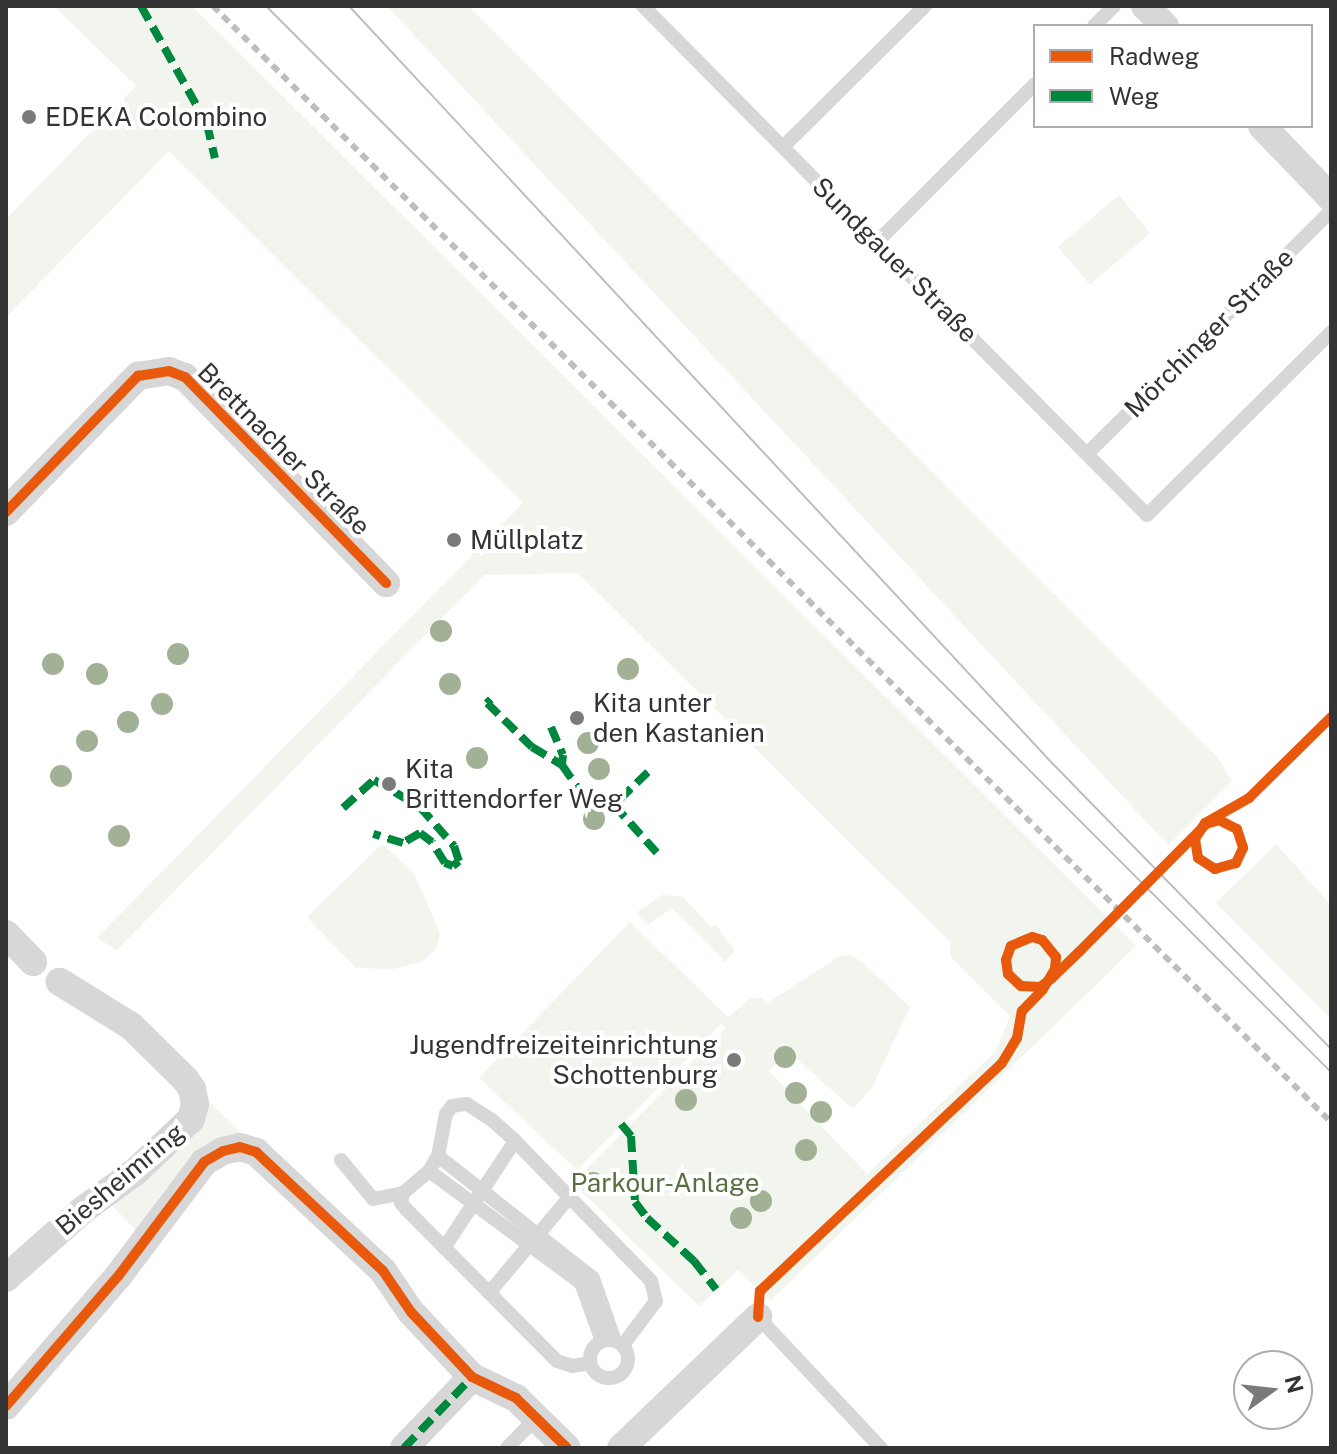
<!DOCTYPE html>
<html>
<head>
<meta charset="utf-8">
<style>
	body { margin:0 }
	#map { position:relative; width:1337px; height:1454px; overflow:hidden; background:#fff; font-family:"Public Sans",sans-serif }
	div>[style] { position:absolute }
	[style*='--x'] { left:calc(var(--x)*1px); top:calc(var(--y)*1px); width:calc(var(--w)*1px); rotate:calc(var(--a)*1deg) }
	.green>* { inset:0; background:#f1f5ed }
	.lane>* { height:14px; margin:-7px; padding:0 7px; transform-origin:7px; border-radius:7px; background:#d7d7d7 }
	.lane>.ring { margin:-7px; padding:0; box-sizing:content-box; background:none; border:14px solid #d7d7d7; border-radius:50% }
	.street>* { height:28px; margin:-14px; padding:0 14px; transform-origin:14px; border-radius:14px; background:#d7d7d7 }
	.tram>* { height:2px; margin:-1px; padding:0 1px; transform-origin:1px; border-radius:1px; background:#bebebe }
	.rail>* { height:6px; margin-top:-3px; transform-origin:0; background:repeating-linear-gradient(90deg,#bebebe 0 8px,transparent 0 14px) }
	.quiet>* { height:8px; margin-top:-4px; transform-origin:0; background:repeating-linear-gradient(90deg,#00873e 0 16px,transparent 0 24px) }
	.cycleway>* { height:10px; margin:-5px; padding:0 5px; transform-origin:5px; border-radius:5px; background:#e8590c }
	.trees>* { width:22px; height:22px; margin:-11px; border-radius:50%; background:#a2b095 }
	.dots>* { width:22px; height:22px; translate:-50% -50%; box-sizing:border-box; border:4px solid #fff; border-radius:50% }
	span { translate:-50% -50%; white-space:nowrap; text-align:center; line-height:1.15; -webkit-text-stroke:8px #fff; paint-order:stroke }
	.poi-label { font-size:26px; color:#333 }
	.left { translate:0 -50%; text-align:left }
	.right { translate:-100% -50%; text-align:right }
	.street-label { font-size:26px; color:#333 }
	.park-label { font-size:26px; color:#56703f }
	.frame { position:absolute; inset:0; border:8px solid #333; pointer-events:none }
	.legend { position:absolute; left:1033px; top:24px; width:280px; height:104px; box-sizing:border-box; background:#fff; border:2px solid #adadad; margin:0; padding:10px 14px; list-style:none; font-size:24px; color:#333 }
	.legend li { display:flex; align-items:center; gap:16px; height:40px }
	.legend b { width:40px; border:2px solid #adadad }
	.north { position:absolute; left:1233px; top:1350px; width:80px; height:80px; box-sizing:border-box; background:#fff; border:2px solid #adadad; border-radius:50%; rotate:75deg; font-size:22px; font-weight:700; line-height:32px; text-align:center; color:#333 }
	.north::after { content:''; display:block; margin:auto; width:28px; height:36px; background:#7a7a7a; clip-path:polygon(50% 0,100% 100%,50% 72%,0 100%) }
</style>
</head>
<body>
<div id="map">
	<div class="green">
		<i style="clip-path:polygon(54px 6px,192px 6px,1136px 946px,770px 1301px,738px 1270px,699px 1306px,573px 1183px,726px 1027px,721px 1024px,577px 1170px,479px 1078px,630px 922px,728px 1017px,750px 999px,761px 997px,766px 1004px,840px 956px,849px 955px,861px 961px,910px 1007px,872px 1087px,853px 1109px,789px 1052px,769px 1071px,867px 1174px,996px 1051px,1010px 1016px,950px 956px,950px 942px,578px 573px,484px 575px,117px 950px,97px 938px,523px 503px,169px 151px,6px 317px,6px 219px,136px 86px)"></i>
		<i style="clip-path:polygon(387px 6px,468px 6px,1218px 758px,1232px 781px,1168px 845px)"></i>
		<i style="clip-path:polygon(1119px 195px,1150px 233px,1090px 285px,1058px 247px)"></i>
		<i style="clip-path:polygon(382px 844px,414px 873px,440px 933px,436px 949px,422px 962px,393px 969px,356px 968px,307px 917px)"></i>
		<i style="clip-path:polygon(1276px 844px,1331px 905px,1331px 1019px,1216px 903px)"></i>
		<i style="clip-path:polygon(662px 895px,683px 897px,711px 927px,716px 925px,735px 951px,725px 962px,672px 908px,648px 925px,636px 913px)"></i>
		<i style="clip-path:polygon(201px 1094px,243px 1135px,211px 1144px,164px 1191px,136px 1231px,111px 1204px)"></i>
	</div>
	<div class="lane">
		<i style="--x:643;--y:6;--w:716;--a:45.28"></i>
		<i style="--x:1147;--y:515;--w:260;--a:-44.8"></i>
		<i style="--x:1094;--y:26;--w:28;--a:-45"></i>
		<i style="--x:783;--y:147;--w:200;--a:-44.8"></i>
		<i style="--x:877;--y:242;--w:223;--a:-45"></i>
		<i style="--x:1087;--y:454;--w:344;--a:-44.9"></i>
		<i style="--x:438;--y:1156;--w:43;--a:-79.2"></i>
		<i style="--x:446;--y:1114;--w:10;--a:-53"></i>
		<i style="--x:452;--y:1106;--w:15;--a:-8"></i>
		<i style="--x:467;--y:1104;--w:30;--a:33"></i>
		<i style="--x:492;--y:1120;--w:31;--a:42"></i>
		<i style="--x:515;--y:1141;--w:195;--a:45.8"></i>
		<i style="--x:651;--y:1281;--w:21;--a:76"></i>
		<i style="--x:656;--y:1301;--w:55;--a:126.9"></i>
		<i style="--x:341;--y:1160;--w:50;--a:50.6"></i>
		<i style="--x:373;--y:1199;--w:31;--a:-11"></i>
		<i style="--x:403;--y:1193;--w:34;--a:-40"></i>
		<i style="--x:403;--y:1193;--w:10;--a:101"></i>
		<i style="--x:401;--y:1203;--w:8;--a:50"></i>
		<i style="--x:406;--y:1209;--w:214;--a:45.2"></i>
		<i style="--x:557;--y:1361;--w:16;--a:18"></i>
		<i style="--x:572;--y:1366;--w:18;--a:-9"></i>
		<i style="--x:444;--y:1248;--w:128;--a:-56.4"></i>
		<i style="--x:489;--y:1293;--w:123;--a:-50"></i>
		<i style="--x:758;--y:1317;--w:180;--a:46.8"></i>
		<i class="ring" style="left:590px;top:1340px;width:24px;height:24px"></i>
		<i style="--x:602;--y:1341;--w:62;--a:-109.9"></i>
		<i style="--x:581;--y:1283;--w:189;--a:-143.6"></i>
		<i style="--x:429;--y:1171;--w:17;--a:-59"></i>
		<i style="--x:438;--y:1156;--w:197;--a:38.2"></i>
		<i style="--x:593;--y:1278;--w:67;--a:70.8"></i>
		<i style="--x:507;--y:1448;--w:42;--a:-46"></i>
	</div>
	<div class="street">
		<i style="--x:1145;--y:6;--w:28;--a:45"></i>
		<i style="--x:1262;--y:126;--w:100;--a:46.2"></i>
		<i style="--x:6;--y:512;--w:190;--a:-45.9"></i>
		<i style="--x:138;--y:376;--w:31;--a:-9"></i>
		<i style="--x:169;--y:371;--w:17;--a:21"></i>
		<i style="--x:185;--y:377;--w:288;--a:45.7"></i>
		<i style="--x:6;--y:934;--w:39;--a:46"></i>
		<i style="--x:6;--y:1278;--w:104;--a:-41.5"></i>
		<i style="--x:84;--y:1209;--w:63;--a:-36"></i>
		<i style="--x:135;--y:1172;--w:77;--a:-43.4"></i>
		<i style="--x:191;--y:1119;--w:16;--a:-75"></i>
		<i style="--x:195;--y:1104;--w:15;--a:-101"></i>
		<i style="--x:192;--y:1089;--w:12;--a:-125"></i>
		<i style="--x:185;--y:1079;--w:76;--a:-135.5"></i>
		<i style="--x:131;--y:1026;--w:84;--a:-148.2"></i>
		<i style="--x:6;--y:1406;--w:173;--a:-49.2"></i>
		<i style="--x:119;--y:1275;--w:141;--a:-53"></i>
		<i style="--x:204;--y:1162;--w:22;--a:-30"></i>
		<i style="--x:223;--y:1151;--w:17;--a:-13"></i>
		<i style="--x:240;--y:1147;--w:17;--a:17"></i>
		<i style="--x:256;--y:1152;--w:174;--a:43.1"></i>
		<i style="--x:383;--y:1271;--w:50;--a:55.7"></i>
		<i style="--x:411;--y:1312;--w:89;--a:46.8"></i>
		<i style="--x:472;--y:1377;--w:49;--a:25.5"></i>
		<i style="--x:516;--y:1398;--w:71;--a:44.4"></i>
		<i style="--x:404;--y:1448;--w:98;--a:-46.2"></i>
		<i style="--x:621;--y:1448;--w:190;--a:-43.7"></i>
	</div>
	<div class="tram">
		<i style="--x:266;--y:6;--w:1507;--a:45.03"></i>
		<i style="--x:349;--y:6;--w:1034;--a:47.12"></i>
		<i style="--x:1053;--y:764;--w:398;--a:45.7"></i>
	</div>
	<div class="rail">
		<i style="--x:213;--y:6;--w:1580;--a:44.95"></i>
	</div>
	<div class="quiet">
		<i style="--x:141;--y:6;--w:135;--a:60.8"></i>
		<i style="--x:207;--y:124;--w:35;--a:77"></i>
		<i style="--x:491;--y:699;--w:6;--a:135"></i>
		<i style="--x:487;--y:703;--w:63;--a:44.4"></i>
		<i style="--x:532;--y:747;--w:35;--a:31"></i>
		<i style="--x:551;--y:727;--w:30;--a:67"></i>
		<i style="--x:563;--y:755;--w:10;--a:96"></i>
		<i style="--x:562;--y:765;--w:40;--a:55.1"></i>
		<i style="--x:585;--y:798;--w:30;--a:14"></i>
		<i style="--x:648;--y:772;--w:47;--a:135.9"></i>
		<i style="--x:614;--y:805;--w:64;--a:48.1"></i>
		<i style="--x:343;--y:808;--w:42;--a:-42.1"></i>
		<i style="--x:374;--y:780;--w:53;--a:30.4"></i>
		<i style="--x:420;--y:807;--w:52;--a:48.9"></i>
		<i style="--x:454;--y:846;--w:16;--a:72"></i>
		<i style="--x:459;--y:861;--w:8;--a:140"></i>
		<i style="--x:453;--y:866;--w:9;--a:-159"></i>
		<i style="--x:445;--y:863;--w:25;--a:-122"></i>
		<i style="--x:432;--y:842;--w:15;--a:-143"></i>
		<i style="--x:420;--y:833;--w:20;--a:150"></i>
		<i style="--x:403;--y:843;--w:31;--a:-163"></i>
		<i style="--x:621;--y:1124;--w:16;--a:50"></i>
		<i style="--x:631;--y:1136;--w:66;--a:86.5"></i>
		<i style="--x:635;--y:1202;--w:20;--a:53"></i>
		<i style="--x:647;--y:1218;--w:64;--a:42.5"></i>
		<i style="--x:694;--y:1261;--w:36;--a:52"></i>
		<i style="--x:404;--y:1448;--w:98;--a:-46.2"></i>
	</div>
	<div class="cycleway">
		<i style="--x:6;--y:512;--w:190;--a:-45.9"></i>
		<i style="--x:138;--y:376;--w:31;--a:-9"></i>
		<i style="--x:169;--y:371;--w:17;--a:21"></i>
		<i style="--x:185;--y:377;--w:288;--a:45.7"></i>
		<i style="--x:758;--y:1317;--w:26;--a:-86"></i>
		<i style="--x:760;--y:1291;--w:332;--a:-43.3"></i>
		<i style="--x:1002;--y:1063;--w:29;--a:-59"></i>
		<i style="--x:1017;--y:1038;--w:27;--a:-80"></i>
		<i style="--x:1022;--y:1011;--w:30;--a:-46"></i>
		<i style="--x:1043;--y:989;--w:23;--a:-59"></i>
		<i style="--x:1055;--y:969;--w:12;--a:-85"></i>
		<i style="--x:1056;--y:957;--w:22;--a:-129"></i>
		<i style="--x:1042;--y:940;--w:10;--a:-163"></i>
		<i style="--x:1032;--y:937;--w:23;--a:157"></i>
		<i style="--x:1011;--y:946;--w:15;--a:110"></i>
		<i style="--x:1006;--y:960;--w:14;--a:82"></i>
		<i style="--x:1008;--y:974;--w:18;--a:43"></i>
		<i style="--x:1021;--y:986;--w:19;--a:3"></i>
		<i style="--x:1040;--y:987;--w:14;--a:-36"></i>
		<i style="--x:1051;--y:979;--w:39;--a:-44"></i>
		<i style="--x:1079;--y:952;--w:180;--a:-45.2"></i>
		<i style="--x:1206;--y:824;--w:14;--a:-17"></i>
		<i style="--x:1219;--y:820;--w:20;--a:27"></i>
		<i style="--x:1237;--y:829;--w:20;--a:72"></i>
		<i style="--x:1243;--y:848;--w:17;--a:115"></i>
		<i style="--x:1236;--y:863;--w:22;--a:164"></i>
		<i style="--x:1215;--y:869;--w:20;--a:-147"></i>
		<i style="--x:1198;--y:858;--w:19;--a:-99"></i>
		<i style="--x:1195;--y:839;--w:19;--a:-58"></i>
		<i style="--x:1205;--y:823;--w:51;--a:-29.6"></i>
		<i style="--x:1249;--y:798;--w:115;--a:-44.6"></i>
		<i style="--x:6;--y:1406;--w:173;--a:-49.2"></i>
		<i style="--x:119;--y:1275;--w:141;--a:-53"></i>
		<i style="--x:204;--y:1162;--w:22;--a:-30"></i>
		<i style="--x:223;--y:1151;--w:17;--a:-13"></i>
		<i style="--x:240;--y:1147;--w:17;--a:17"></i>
		<i style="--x:256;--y:1152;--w:174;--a:43.1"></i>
		<i style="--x:383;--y:1271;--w:50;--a:55.7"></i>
		<i style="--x:411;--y:1312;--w:89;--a:46.8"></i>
		<i style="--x:472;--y:1377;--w:49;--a:25.5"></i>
		<i style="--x:516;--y:1398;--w:71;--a:44.4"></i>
	</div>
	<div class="trees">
		<i style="left:441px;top:631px"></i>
		<i style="left:178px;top:654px"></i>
		<i style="left:53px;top:664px"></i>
		<i style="left:628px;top:669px"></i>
		<i style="left:97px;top:674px"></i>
		<i style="left:450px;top:684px"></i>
		<i style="left:162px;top:704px"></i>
		<i style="left:128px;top:722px"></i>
		<i style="left:87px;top:741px"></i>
		<i style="left:588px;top:743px"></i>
		<i style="left:477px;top:758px"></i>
		<i style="left:599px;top:769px"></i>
		<i style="left:61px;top:776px"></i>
		<i style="left:594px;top:819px"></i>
		<i style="left:119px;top:836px"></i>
		<i style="left:785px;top:1057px"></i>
		<i style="left:796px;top:1093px"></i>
		<i style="left:686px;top:1100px"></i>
		<i style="left:821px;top:1112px"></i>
		<i style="left:806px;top:1150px"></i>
		<i style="left:593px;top:1183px"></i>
		<i style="left:761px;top:1201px"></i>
		<i style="left:741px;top:1218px"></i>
	</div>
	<div class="dots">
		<i style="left:29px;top:117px;background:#7a7a7a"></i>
		<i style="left:454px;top:540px;background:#7a7a7a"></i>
		<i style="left:577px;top:718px;background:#7a7a7a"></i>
		<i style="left:389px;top:784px;background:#7a7a7a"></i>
		<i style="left:734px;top:1060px;background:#7a7a7a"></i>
	</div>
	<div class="poi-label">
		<span class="left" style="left:45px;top:117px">EDEKA Colombino</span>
		<span class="left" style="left:470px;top:540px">Müllplatz</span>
		<span class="left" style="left:593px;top:718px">Kita unter<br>den Kastanien</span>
		<span class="left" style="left:405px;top:784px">Kita<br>Brittendorfer Weg</span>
		<span class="right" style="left:718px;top:1060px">Jugendfreizeiteinrichtung<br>Schottenburg</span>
	</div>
	<div class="street-label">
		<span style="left:895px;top:260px;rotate:45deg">Sundgauer Straße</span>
		<span style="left:1209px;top:333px;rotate:-45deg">Mörchinger Straße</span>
		<span style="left:284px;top:449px;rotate:45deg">Brettnacher Straße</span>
		<span style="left:120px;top:1179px;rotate:-40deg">Biesheimring</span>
	</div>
	<div class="park-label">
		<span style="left:665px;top:1183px">Parkour-Anlage</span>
	</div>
	<div class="frame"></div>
	<ul class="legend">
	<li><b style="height:10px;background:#e8590c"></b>Radweg</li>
	<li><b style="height:10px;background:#00873e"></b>Weg</li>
	</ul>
	<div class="north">N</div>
</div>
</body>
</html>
